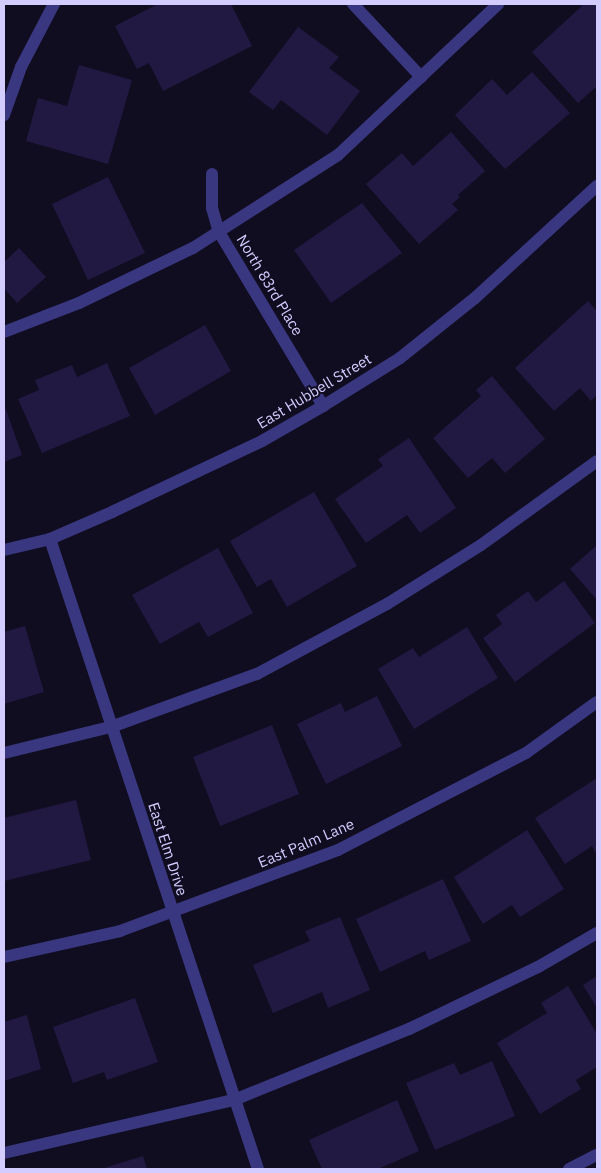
<!DOCTYPE html>
<html>
<head>
<meta charset="utf-8">
<style>
	body { margin:0 }
	#map { position:relative; width:601px; height:1173px; overflow:hidden; background:#100d21; font-family:"IBM Plex Sans",sans-serif }
	div>[style] { position:absolute }
	[style*='--x'] { left:calc(var(--x)*1px); top:calc(var(--y)*1px); width:calc(var(--w)*1px); rotate:calc(var(--a)*1deg) }
	.building>* { inset:0; background:#211942 }
	.service>* { height:12px; margin:-6px; padding:0 6px; transform-origin:6px; border-radius:6px; background:#3a3781 }
	.minor>* { height:12px; margin:-6px; padding:0 6px; transform-origin:6px; border-radius:6px; background:#3a3781 }
	span { translate:-50% -50%; white-space:nowrap; text-align:center; line-height:1.15; -webkit-text-stroke:4px #100d21; paint-order:stroke }
	.street-label { font-size:15px; color:#d3cdff }
	.frame { position:absolute; inset:0; border:5px solid #d3cdff; pointer-events:none }
</style>
</head>
<body>
<div id="map">
	<div class="building">
		<i style="clip-path:polygon(158px 4px,231px 4px,252px 46px,163px 91px,149px 63px,137px 69px,115px 26px)"></i>
		<i style="clip-path:polygon(584px 4px,597px 4px,597px 86px,578px 103px,532px 52px)"></i>
		<i style="clip-path:polygon(298px 27px,339px 57px,329px 68px,360px 91px,327px 135px,281px 100px,273px 110px,249px 92px)"></i>
		<i style="clip-path:polygon(79px 65px,132px 80px,108px 164px,26px 141px,38px 98px,67px 106px)"></i>
		<i style="clip-path:polygon(532px 72px,570px 113px,505px 169px,455px 115px,492px 79px,507px 95px)"></i>
		<i style="clip-path:polygon(451px 132px,485px 171px,458px 195px,460px 197px,452px 204px,458px 210px,419px 244px,366px 184px,402px 153px,413px 166px)"></i>
		<i style="clip-path:polygon(108px 177px,145px 253px,88px 280px,52px 204px)"></i>
		<i style="clip-path:polygon(362px 203px,402px 253px,331px 303px,294px 250px)"></i>
		<i style="clip-path:polygon(19px 248px,46px 277px,17px 303px,4px 288px,4px 262px)"></i>
		<i style="clip-path:polygon(588px 301px,597px 311px,597px 395px,591px 401px,580px 388px,554px 411px,515px 368px)"></i>
		<i style="clip-path:polygon(205px 325px,231px 371px,155px 415px,129px 368px)"></i>
		<i style="clip-path:polygon(107px 363px,130px 416px,42px 453px,18px 399px,39px 390px,35px 380px,72px 365px,77px 377px)"></i>
		<i style="clip-path:polygon(492px 376px,545px 439px,505px 473px,492px 458px,468px 478px,433px 438px,481px 396px,476px 390px)"></i>
		<i style="clip-path:polygon(4px 404px,22px 455px,4px 462px)"></i>
		<i style="clip-path:polygon(409px 438px,456px 508px,420px 533px,407px 515px,366px 543px,335px 499px,383px 466px,378px 459px)"></i>
		<i style="clip-path:polygon(314px 492px,357px 566px,287px 607px,271px 579px,257px 587px,230px 541px)"></i>
		<i style="clip-path:polygon(597px 545px,597px 600px,570px 569px)"></i>
		<i style="clip-path:polygon(218px 548px,253px 613px,208px 637px,199px 622px,160px 644px,132px 595px)"></i>
		<i style="clip-path:polygon(564px 581px,595px 623px,515px 682px,483px 638px,502px 624px,496px 615px,528px 591px,536px 602px)"></i>
		<i style="clip-path:polygon(25px 626px,44px 692px,4px 704px,4px 632px)"></i>
		<i style="clip-path:polygon(467px 627px,498px 678px,414px 729px,378px 669px,413px 648px,419px 657px)"></i>
		<i style="clip-path:polygon(377px 696px,402px 746px,326px 784px,297px 724px,341px 703px,345px 712px)"></i>
		<i style="clip-path:polygon(272px 725px,299px 794px,220px 826px,193px 757px)"></i>
		<i style="clip-path:polygon(597px 778px,597px 855px,592px 846px,565px 864px,535px 818px)"></i>
		<i style="clip-path:polygon(76px 800px,91px 860px,4px 881px,4px 818px)"></i>
		<i style="clip-path:polygon(527px 830px,564px 889px,520px 917px,512px 905px,483px 924px,454px 877px)"></i>
		<i style="clip-path:polygon(443px 879px,471px 941px,429px 960px,425px 951px,380px 972px,356px 919px)"></i>
		<i style="clip-path:polygon(340px 917px,370px 990px,328px 1008px,322px 992px,273px 1013px,253px 965px,310px 941px,305px 931px)"></i>
		<i style="clip-path:polygon(597px 976px,597px 1008px,583px 985px)"></i>
		<i style="clip-path:polygon(568px 986px,597px 1034px,597px 1067px,576px 1080px,581px 1089px,540px 1114px,497px 1043px,547px 1013px,541px 1003px)"></i>
		<i style="clip-path:polygon(135px 998px,158px 1062px,107px 1080px,104px 1072px,73px 1083px,53px 1027px)"></i>
		<i style="clip-path:polygon(27px 1015px,41px 1069px,4px 1081px,4px 1022px)"></i>
		<i style="clip-path:polygon(492px 1061px,515px 1116px,435px 1150px,406px 1083px,454px 1063px,460px 1075px)"></i>
		<i style="clip-path:polygon(397px 1100px,419px 1151px,378px 1169px,322px 1169px,309px 1140px)"></i>
		<i style="clip-path:polygon(143px 1156px,147px 1169px,101px 1169px)"></i>
	</div>
	<div class="service">
		<i style="--x:353;--y:4;--w:100;--a:47"></i>
		<i style="--x:4;--y:115;--w:51;--a:-70.5"></i>
		<i style="--x:21;--y:67;--w:71;--a:-62.4"></i>
		<i style="--x:4;--y:332;--w:80;--a:-21.1"></i>
		<i style="--x:79;--y:303;--w:127;--a:-25.8"></i>
		<i style="--x:193;--y:248;--w:172;--a:-32.7"></i>
		<i style="--x:338;--y:155;--w:220;--a:-43.3"></i>
		<i style="--x:4;--y:753;--w:110;--a:-13.7"></i>
		<i style="--x:111;--y:727;--w:155;--a:-20"></i>
		<i style="--x:257;--y:674;--w:148;--a:-28.3"></i>
		<i style="--x:387;--y:604;--w:111;--a:-32.1"></i>
		<i style="--x:481;--y:545;--w:143;--a:-35.9"></i>
		<i style="--x:4;--y:1153;--w:236;--a:-13"></i>
		<i style="--x:234;--y:1100;--w:189;--a:-22.1"></i>
		<i style="--x:409;--y:1029;--w:143;--a:-25.7"></i>
		<i style="--x:538;--y:967;--w:68;--a:-30"></i>
	</div>
	<div class="minor">
		<i style="--x:212;--y:174;--w:34;--a:90"></i>
		<i style="--x:212;--y:208;--w:25;--a:74"></i>
		<i style="--x:219;--y:232;--w:203;--a:59.1"></i>
		<i style="--x:50;--y:539;--w:663;--a:71.73"></i>
		<i style="--x:4;--y:550;--w:47;--a:-13.4"></i>
		<i style="--x:50;--y:539;--w:68;--a:-23.5"></i>
		<i style="--x:112;--y:512;--w:166;--a:-25.3"></i>
		<i style="--x:262;--y:441;--w:70;--a:-29.8"></i>
		<i style="--x:323;--y:406;--w:91;--a:-31.9"></i>
		<i style="--x:400;--y:358;--w:96;--a:-38.7"></i>
		<i style="--x:475;--y:298;--w:166;--a:-42.6"></i>
		<i style="--x:4;--y:957;--w:119;--a:-12.6"></i>
		<i style="--x:120;--y:931;--w:233;--a:-20.4"></i>
		<i style="--x:338;--y:850;--w:212;--a:-27.3"></i>
		<i style="--x:526;--y:753;--w:87;--a:-35.7"></i>
		<i style="--x:569;--y:1169;--w:31;--a:-27"></i>
	</div>
	<div class="street-label">
		<span style="left:270px;top:285px;rotate:59deg">North 83rd Place</span>
		<span style="left:314px;top:391px;rotate:-31deg">East Hubbell Street</span>
		<span style="left:306px;top:843px;rotate:-23deg">East Palm Lane</span>
		<span style="left:168px;top:849px;rotate:72deg">East Elm Drive</span>
	</div>
	<div class="frame"></div>
</div>
</body>
</html>
